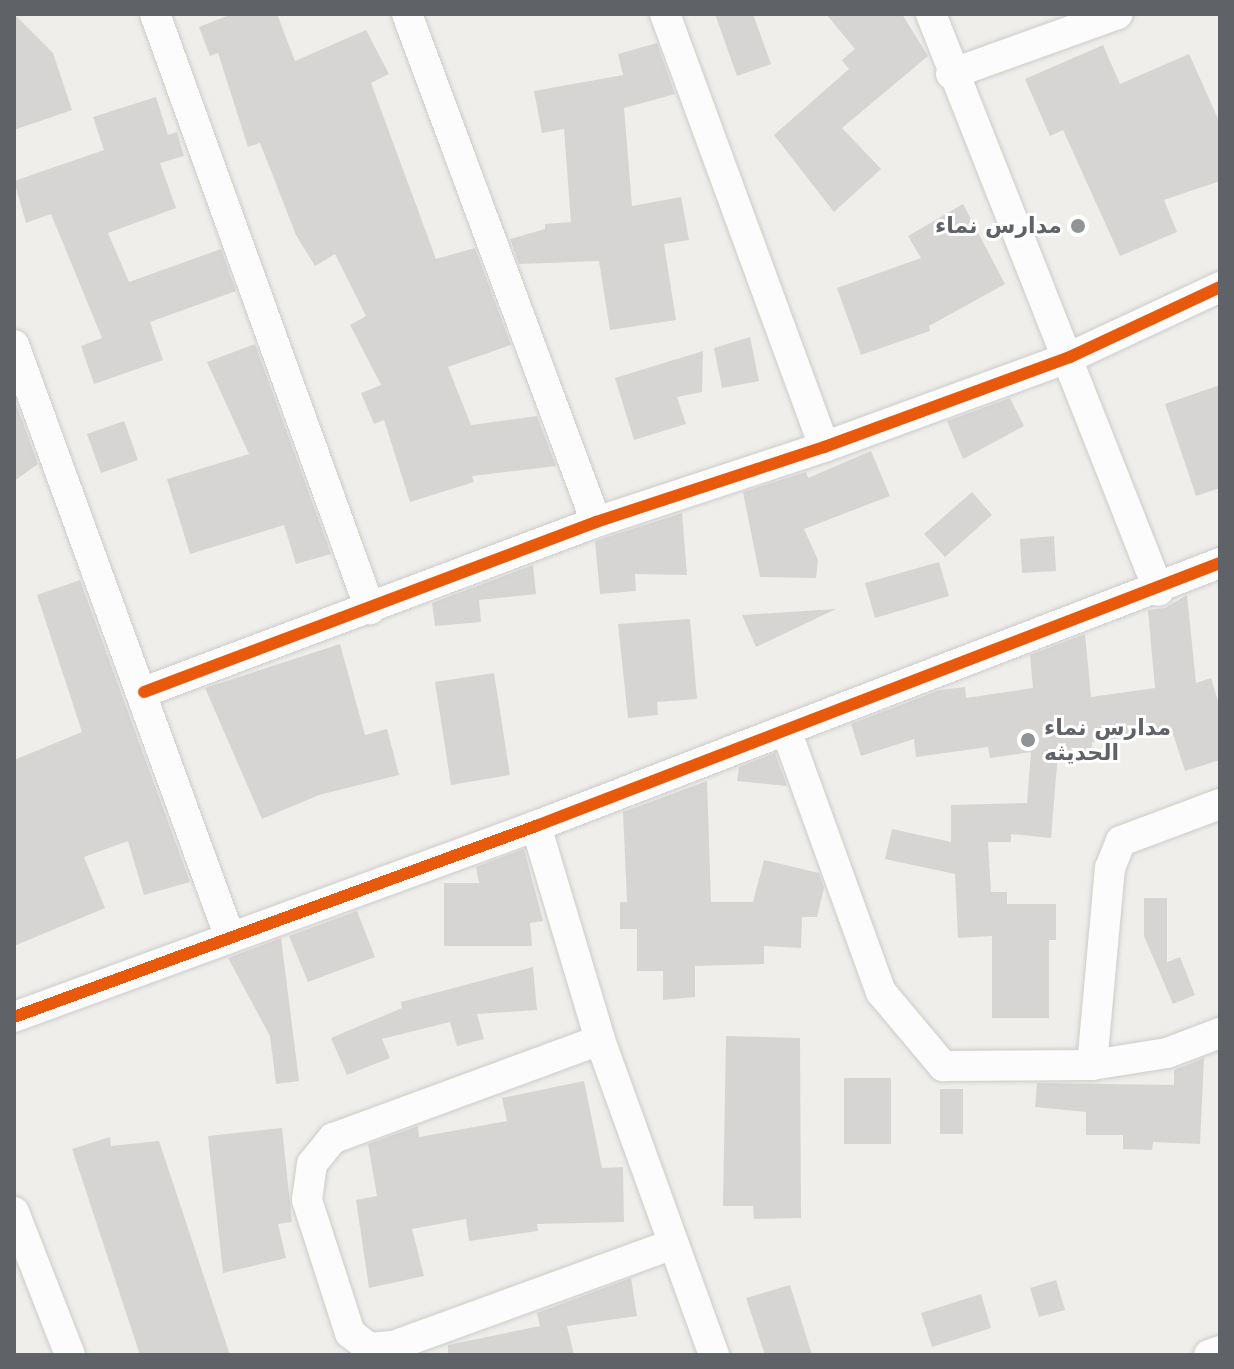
<!DOCTYPE html>
<html>
<head>
<meta charset="utf-8">
<style>
	body { margin:0 }
	#map { position:relative; width:1234px; height:1369px; overflow:hidden; background:#efeeea; font-family:"DejaVu Sans","Noto Naskh Arabic",sans-serif }
	div>[style] { position:absolute }
	[style*='--x'] { left:calc(var(--x)*1px); top:calc(var(--y)*1px); width:calc(var(--w)*1px); rotate:calc(var(--a)*1deg) }
	.building>* { inset:0; background:#d6d5d3 }
	.roads { filter:drop-shadow(0 0 2px #cbcccc) drop-shadow(0 0 2px #cbcccc) }
	.minor>* { height:30px; margin:-15px; padding:0 15px; transform-origin:15px; border-radius:15px; background:#fdfcfc }
	.cycleway>* { height:12px; margin:-6px; padding:0 6px; transform-origin:6px; border-radius:6px; background:#e8590c }
	.dots>* { width:22px; height:22px; translate:-50% -50%; box-sizing:border-box; border:4px solid #fff; border-radius:50% }
	span { translate:-50% -50%; white-space:nowrap; text-align:center; line-height:1.15; -webkit-text-stroke:6px #fff; paint-order:stroke }
	.poi-label { font-size:22px; color:#5f6368; font-weight:700 }
	.right { translate:-100% -50%; text-align:right }
	.left { translate:0 -50%; text-align:left }
	.frame { position:absolute; inset:0; border:16px solid #5f6368; pointer-events:none }
</style>
</head>
<body>
<div id="map">
	<div class="building">
		<i style="clip-path:polygon(14px 14px,53px 53px,72px 110px,14px 130px)"></i>
		<i style="clip-path:polygon(232px 14px,277px 14px,295px 61px,366px 30px,389px 74px,371px 83px,436px 259px,475px 248px,511px 345px,448px 367px,471px 425px,537px 416px,556px 466px,472px 476px,474px 482px,410px 502px,384px 420px,374px 424px,361px 393px,381px 385px,350px 325px,366px 316px,335px 254px,315px 266px,296px 235px,260px 143px,248px 147px,218px 53px,210px 56px,199px 27px)"></i>
		<i style="clip-path:polygon(715px 14px,753px 14px,771px 64px,737px 76px)"></i>
		<i style="clip-path:polygon(826px 14px,902px 14px,928px 56px,842px 128px,881px 169px,834px 212px,774px 135px,849px 69px,842px 60px,855px 49px)"></i>
		<i style="clip-path:polygon(657px 43px,675px 94px,624px 108px,632px 206px,681px 197px,689px 240px,664px 244px,676px 320px,610px 330px,599px 261px,519px 264px,510px 239px,545px 229px,545px 224px,571px 222px,564px 129px,542px 133px,534px 91px,623px 75px,618px 54px)"></i>
		<i style="clip-path:polygon(1103px 45px,1120px 84px,1189px 54px,1220px 123px,1220px 181px,1164px 200px,1177px 232px,1120px 256px,1063px 130px,1050px 136px,1025px 79px)"></i>
		<i style="clip-path:polygon(156px 97px,168px 135px,177px 132px,184px 156px,160px 163px,176px 208px,108px 233px,129px 282px,221px 249px,236px 291px,150px 322px,163px 360px,94px 384px,81px 346px,102px 338px,51px 214px,26px 223px,14px 181px,104px 150px,93px 117px)"></i>
		<i style="clip-path:polygon(963px 204px,1005px 284px,929px 326px,930px 331px,861px 355px,837px 288px,921px 258px,908px 236px)"></i>
		<i style="clip-path:polygon(750px 337px,759px 381px,722px 388px,714px 348px)"></i>
		<i style="clip-path:polygon(255px 344px,331px 554px,296px 564px,284px 525px,190px 554px,167px 479px,249px 454px,207px 362px)"></i>
		<i style="clip-path:polygon(703px 351px,702px 392px,677px 397px,686px 424px,634px 440px,615px 378px)"></i>
		<i style="clip-path:polygon(1220px 385px,1220px 488px,1196px 496px,1165px 404px)"></i>
		<i style="clip-path:polygon(14px 398px,38px 464px,14px 481px)"></i>
		<i style="clip-path:polygon(1010px 398px,1024px 426px,963px 459px,947px 421px)"></i>
		<i style="clip-path:polygon(124px 421px,138px 460px,101px 473px,87px 434px)"></i>
		<i style="clip-path:polygon(871px 451px,890px 496px,804px 529px,818px 560px,816px 578px,760px 577px,743px 492px,806px 472px,808px 478px)"></i>
		<i style="clip-path:polygon(972px 492px,992px 515px,945px 557px,924px 534px)"></i>
		<i style="clip-path:polygon(682px 513px,687px 575px,635px 574px,636px 591px,600px 594px,595px 541px)"></i>
		<i style="clip-path:polygon(1054px 536px,1056px 571px,1022px 573px,1020px 539px)"></i>
		<i style="clip-path:polygon(939px 562px,949px 596px,875px 618px,865px 583px)"></i>
		<i style="clip-path:polygon(533px 565px,536px 594px,479px 600px,481px 622px,435px 626px,432px 603px)"></i>
		<i style="clip-path:polygon(80px 580px,190px 882px,144px 895px,128px 841px,84px 857px,105px 908px,14px 946px,14px 760px,82px 732px,37px 595px)"></i>
		<i style="clip-path:polygon(1187px 595px,1196px 683px,1211px 678px,1220px 708px,1220px 760px,1185px 771px,1172px 731px,1092px 742px,1092px 753px,1058px 753px,1051px 838px,1011px 834px,1011px 842px,988px 842px,991px 892px,1007px 892px,1007px 904px,1056px 904px,1056px 940px,1049px 940px,1049px 1018px,992px 1018px,992px 936px,958px 938px,955px 874px,885px 859px,892px 829px,951px 842px,951px 805px,1027px 803px,1031px 752px,990px 758px,988px 747px,916px 757px,914px 739px,861px 756px,851px 724px,940px 690px,965px 687px,966px 698px,1033px 688px,1030px 655px,1085px 634px,1091px 697px,1155px 688px,1148px 610px,1165px 608px)"></i>
		<i style="clip-path:polygon(836px 609px,756px 647px,742px 615px)"></i>
		<i style="clip-path:polygon(690px 619px,697px 699px,657px 702px,658px 715px,628px 718px,618px 624px)"></i>
		<i style="clip-path:polygon(340px 644px,365px 735px,387px 729px,399px 775px,319px 795px,262px 819px,205px 688px)"></i>
		<i style="clip-path:polygon(494px 673px,510px 775px,451px 785px,435px 682px)"></i>
		<i style="clip-path:polygon(775px 753px,787px 786px,737px 781px,739px 767px)"></i>
		<i style="clip-path:polygon(707px 781px,711px 902px,753px 902px,764px 860px,819px 873px,824px 888px,817px 917px,802px 917px,801px 948px,764px 946px,764px 964px,695px 966px,695px 997px,663px 1000px,663px 971px,637px 971px,637px 929px,620px 929px,620px 902px,627px 902px,623px 812px)"></i>
		<i style="clip-path:polygon(524px 849px,543px 921px,530px 923px,532px 946px,444px 946px,444px 883px,479px 883px,476px 867px)"></i>
		<i style="clip-path:polygon(1144px 898px,1167px 898px,1167px 962px,1180px 957px,1195px 995px,1173px 1004px,1144px 936px)"></i>
		<i style="clip-path:polygon(357px 911px,375px 957px,308px 982px,289px 936px)"></i>
		<i style="clip-path:polygon(281px 938px,299px 1081px,276px 1084px,270px 1036px,228px 958px)"></i>
		<i style="clip-path:polygon(533px 967px,537px 1010px,477px 1014px,484px 1039px,457px 1046px,450px 1022px,382px 1039px,390px 1058px,347px 1075px,331px 1038px,402px 1008px,401px 1002px)"></i>
		<i style="clip-path:polygon(726px 1036px,800px 1038px,801px 1218px,754px 1219px,753px 1206px,723px 1206px)"></i>
		<i style="clip-path:polygon(1204px 1058px,1200px 1144px,1153px 1142px,1152px 1150px,1123px 1149px,1123px 1135px,1086px 1135px,1086px 1112px,1035px 1107px,1037px 1083px,1174px 1085px,1174px 1070px)"></i>
		<i style="clip-path:polygon(844px 1078px,891px 1078px,891px 1144px,844px 1144px)"></i>
		<i style="clip-path:polygon(584px 1081px,602px 1168px,623px 1167px,624px 1222px,537px 1224px,538px 1231px,469px 1241px,466px 1219px,412px 1229px,424px 1276px,369px 1288px,356px 1200px,377px 1196px,368px 1144px,418px 1126px,419px 1137px,507px 1121px,502px 1098px)"></i>
		<i style="clip-path:polygon(940px 1089px,963px 1089px,963px 1134px,940px 1134px)"></i>
		<i style="clip-path:polygon(282px 1128px,292px 1222px,278px 1224px,286px 1258px,223px 1273px,208px 1136px)"></i>
		<i style="clip-path:polygon(110px 1137px,111px 1146px,159px 1141px,230px 1355px,140px 1355px,72px 1149px)"></i>
		<i style="clip-path:polygon(631px 1278px,637px 1316px,567px 1326px,574px 1355px,448px 1355px,448px 1345px,540px 1326px,537px 1313px)"></i>
		<i style="clip-path:polygon(1056px 1280px,1065px 1310px,1039px 1317px,1030px 1288px)"></i>
		<i style="clip-path:polygon(790px 1285px,812px 1355px,765px 1355px,746px 1298px)"></i>
		<i style="clip-path:polygon(981px 1294px,991px 1328px,932px 1347px,921px 1313px)"></i>
	</div>
	<div class="roads">
		<div class="minor">
			<i style="--x:155;--y:14;--w:633;--a:70.13"></i>
			<i style="--x:407;--y:14;--w:542;--a:69.59"></i>
			<i style="--x:665;--y:14;--w:461;--a:69.8"></i>
			<i style="--x:931;--y:14;--w:620;--a:68.44"></i>
			<i style="--x:951;--y:74;--w:177;--a:-19.8"></i>
			<i style="--x:14;--y:345;--w:628;--a:69.98"></i>
			<i style="--x:144;--y:692;--w:483;--a:-20.6"></i>
			<i style="--x:596;--y:522;--w:240;--a:-18.2"></i>
			<i style="--x:824;--y:447;--w:262;--a:-20.1"></i>
			<i style="--x:1070;--y:357;--w:166;--a:-25"></i>
			<i style="--x:786;--y:730;--w:279;--a:70.1"></i>
			<i style="--x:881;--y:992;--w:97;--a:50"></i>
			<i style="--x:943;--y:1066;--w:149;--a:-0.4"></i>
			<i style="--x:1092;--y:1065;--w:76;--a:-9.1"></i>
			<i style="--x:1167;--y:1053;--w:57;--a:-20.7"></i>
			<i style="--x:536;--y:826;--w:223;--a:73.3"></i>
			<i style="--x:600;--y:1040;--w:335;--a:70.1"></i>
			<i style="--x:14;--y:1017;--w:556;--a:-20.1"></i>
			<i style="--x:536;--y:826;--w:733;--a:-21.03"></i>
			<i style="--x:600;--y:1040;--w:284;--a:159.8"></i>
			<i style="--x:333;--y:1138;--w:33;--a:129"></i>
			<i style="--x:312;--y:1164;--w:36;--a:98"></i>
			<i style="--x:307;--y:1200;--w:140;--a:72.1"></i>
			<i style="--x:350;--y:1333;--w:24;--a:38"></i>
			<i style="--x:369;--y:1348;--w:24;--a:-5"></i>
			<i style="--x:393;--y:1346;--w:295;--a:-20"></i>
			<i style="--x:1092;--y:1065;--w:198;--a:-84.8"></i>
			<i style="--x:1110;--y:868;--w:29;--a:-68"></i>
			<i style="--x:1121;--y:841;--w:106;--a:-20.5"></i>
			<i style="--x:14;--y:1212;--w:154;--a:68.6"></i>
			<i style="--x:1209;--y:1355;--w:12;--a:-20"></i>
		</div>
	</div>
	<div class="cycleway">
		<i style="--x:144;--y:692;--w:483;--a:-20.6"></i>
		<i style="--x:596;--y:522;--w:240;--a:-18.2"></i>
		<i style="--x:824;--y:447;--w:262;--a:-20.1"></i>
		<i style="--x:1070;--y:357;--w:166;--a:-25"></i>
		<i style="--x:14;--y:1017;--w:556;--a:-20.1"></i>
		<i style="--x:536;--y:826;--w:733;--a:-21.03"></i>
	</div>
	<div class="dots">
		<i style="left:1078px;top:226px;background:#919496"></i>
		<i style="left:1028px;top:740px;background:#919496"></i>
	</div>
	<div class="poi-label">
		<span class="right" style="left:1062px;top:226px">مدارس نماء</span>
		<span class="left" style="left:1044px;top:740px">مدارس نماء<br>الحديثه</span>
	</div>
	<div class="frame"></div>
</div>
</body>
</html>
